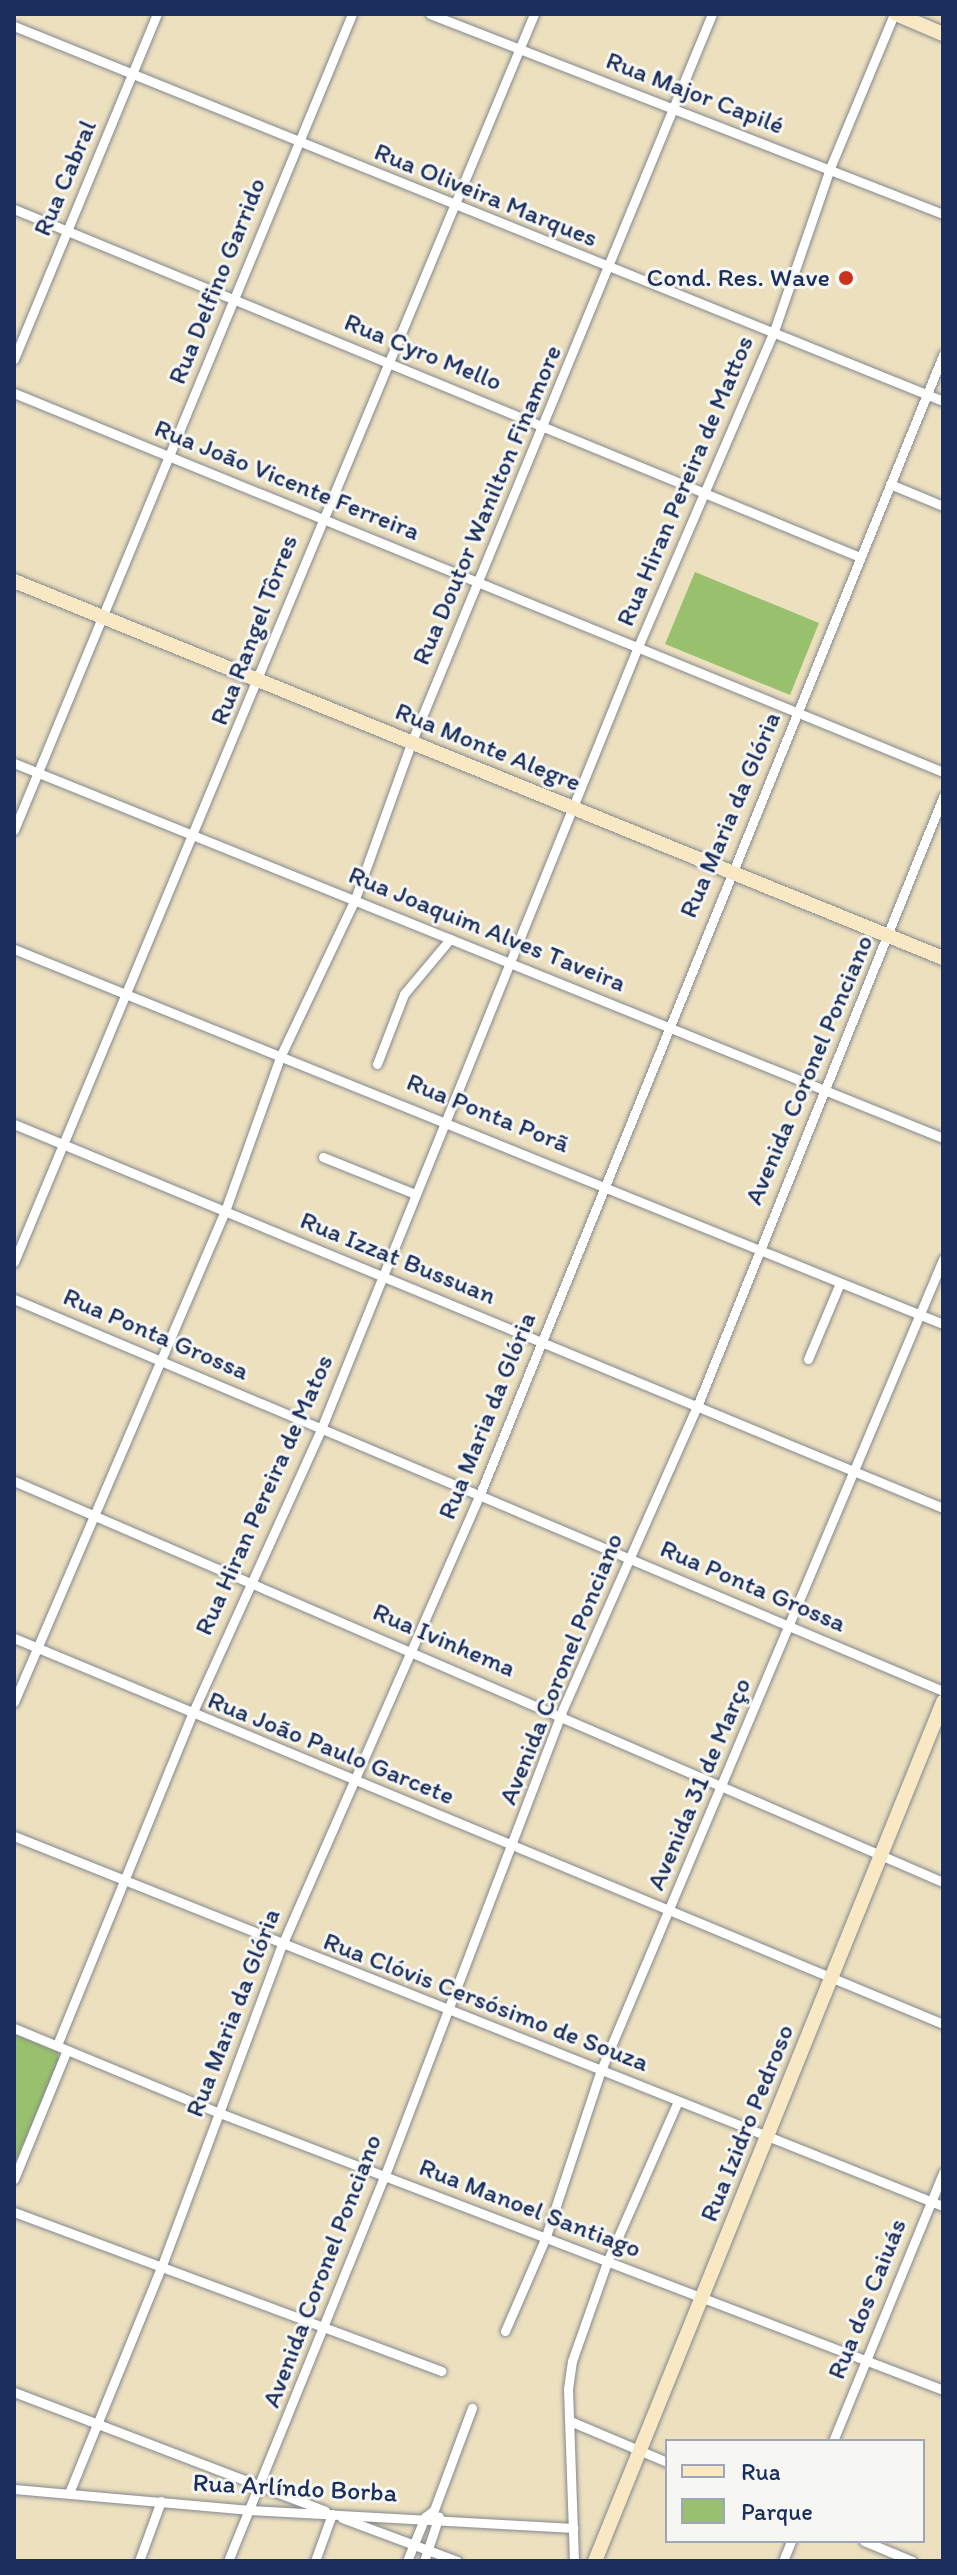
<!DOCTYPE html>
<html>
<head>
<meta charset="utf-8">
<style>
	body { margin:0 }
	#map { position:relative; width:957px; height:2575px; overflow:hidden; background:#ece0bf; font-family:Itim,sans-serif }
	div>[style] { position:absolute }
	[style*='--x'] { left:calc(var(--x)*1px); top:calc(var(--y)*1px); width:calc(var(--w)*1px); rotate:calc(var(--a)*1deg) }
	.green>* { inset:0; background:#99c16d }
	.roads { filter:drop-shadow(0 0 2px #84888e) drop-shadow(0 0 2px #84888e) }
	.street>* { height:9px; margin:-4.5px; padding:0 4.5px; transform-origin:4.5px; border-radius:4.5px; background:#fff }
	.secondary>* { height:14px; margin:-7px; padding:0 7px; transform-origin:7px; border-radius:7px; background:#f8e8c3 }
	.dots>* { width:22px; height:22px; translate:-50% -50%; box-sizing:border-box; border:4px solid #f6f6f2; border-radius:50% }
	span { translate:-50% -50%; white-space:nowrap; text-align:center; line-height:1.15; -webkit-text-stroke:6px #f6f6f2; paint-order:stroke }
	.street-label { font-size:26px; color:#1b2f5e }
	.poi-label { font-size:26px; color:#1b2f5e }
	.right { translate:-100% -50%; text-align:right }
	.frame { position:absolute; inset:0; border:16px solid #1b2f5e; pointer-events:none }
	.legend { position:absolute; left:665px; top:2439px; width:260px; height:104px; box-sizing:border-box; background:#f6f6f2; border:2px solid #9ea6b7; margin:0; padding:10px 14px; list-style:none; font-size:24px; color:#1b2f5e }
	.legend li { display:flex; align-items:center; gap:16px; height:40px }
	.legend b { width:40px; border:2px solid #9ea6b7 }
</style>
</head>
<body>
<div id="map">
	<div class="green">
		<i style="clip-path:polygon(695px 572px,819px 623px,790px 695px,665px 644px)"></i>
		<i style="clip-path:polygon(14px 2034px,58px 2052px,59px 2060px,14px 2166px)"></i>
	</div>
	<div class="roads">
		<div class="street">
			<i style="--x:430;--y:14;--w:551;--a:21.3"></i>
			<i style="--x:14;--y:26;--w:1002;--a:21.98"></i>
			<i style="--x:14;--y:209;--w:915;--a:22.36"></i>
			<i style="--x:14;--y:359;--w:373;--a:-67.5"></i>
			<i style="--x:14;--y:393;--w:1003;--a:22.19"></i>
			<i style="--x:890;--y:484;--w:57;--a:22.5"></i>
			<i style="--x:14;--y:763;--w:1002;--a:21.98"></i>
			<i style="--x:14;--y:830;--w:883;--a:-67.5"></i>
			<i style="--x:14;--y:949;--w:1002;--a:21.98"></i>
			<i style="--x:377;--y:1064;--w:75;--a:-68.9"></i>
			<i style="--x:404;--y:994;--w:72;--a:-50.1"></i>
			<i style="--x:14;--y:1124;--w:1005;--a:22.46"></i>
			<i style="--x:323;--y:1157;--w:99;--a:21.9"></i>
			<i style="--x:14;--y:1262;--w:1352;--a:-67.38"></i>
			<i style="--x:14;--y:1299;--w:1008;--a:22.88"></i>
			<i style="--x:808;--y:1359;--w:82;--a:-67.2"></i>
			<i style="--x:14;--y:1481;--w:1012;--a:23.35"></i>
			<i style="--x:14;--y:1638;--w:1006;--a:22.56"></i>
			<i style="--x:14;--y:1702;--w:534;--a:-66.75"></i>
			<i style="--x:225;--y:1211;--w:166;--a:-70.3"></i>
			<i style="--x:281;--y:1055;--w:173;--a:-64.6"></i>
			<i style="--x:355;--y:899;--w:168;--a:-70.2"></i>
			<i style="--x:412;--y:741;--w:786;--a:-67.58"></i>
			<i style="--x:14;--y:1836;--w:1000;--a:21.72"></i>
			<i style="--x:14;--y:2028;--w:220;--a:22.5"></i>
			<i style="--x:217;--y:2112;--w:777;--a:20.95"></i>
			<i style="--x:57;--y:2045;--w:357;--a:-67.8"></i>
			<i style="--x:192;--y:1714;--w:313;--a:-65.6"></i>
			<i style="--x:321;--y:1429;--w:842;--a:-67.95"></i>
			<i style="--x:637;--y:649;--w:346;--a:-66.7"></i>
			<i style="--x:774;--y:331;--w:172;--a:-71"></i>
			<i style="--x:830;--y:168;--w:167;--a:-67.4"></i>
			<i style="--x:14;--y:2179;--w:139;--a:-67.7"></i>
			<i style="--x:14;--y:2212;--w:456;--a:20.4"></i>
			<i style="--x:505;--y:2331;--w:100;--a:-66.5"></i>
			<i style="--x:545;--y:2239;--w:178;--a:-71.7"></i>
			<i style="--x:601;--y:2070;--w:880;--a:-67.13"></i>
			<i style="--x:14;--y:2392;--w:333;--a:20.9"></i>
			<i style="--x:570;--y:2421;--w:105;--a:22.9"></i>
			<i style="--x:833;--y:2441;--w:290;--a:-67.7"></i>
			<i style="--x:14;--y:2489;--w:237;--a:5.1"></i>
			<i style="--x:250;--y:2510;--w:324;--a:3.2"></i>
			<i style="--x:69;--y:2493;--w:243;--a:-67.8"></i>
			<i style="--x:161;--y:2268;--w:345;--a:-69.5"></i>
			<i style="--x:282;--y:1945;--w:493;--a:-66.3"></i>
			<i style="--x:480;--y:1494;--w:1230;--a:-67.88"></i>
			<i style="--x:342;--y:2518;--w:123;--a:20.5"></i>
			<i style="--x:864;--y:2541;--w:52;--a:22.6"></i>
			<i style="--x:139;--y:2561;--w:64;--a:-69.9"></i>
			<i style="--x:228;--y:2561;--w:417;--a:-67.9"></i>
			<i style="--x:385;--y:2175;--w:494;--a:-69.1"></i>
			<i style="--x:561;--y:1713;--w:338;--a:-66.1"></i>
			<i style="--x:698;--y:1404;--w:655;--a:-68.02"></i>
			<i style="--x:315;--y:2561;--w:50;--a:-70.1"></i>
			<i style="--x:407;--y:2561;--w:48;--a:-67.8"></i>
			<i style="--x:425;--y:2517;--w:11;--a:-38"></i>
			<i style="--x:434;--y:2510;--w:109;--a:-69.6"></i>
			<i style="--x:424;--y:2561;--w:47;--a:-71.6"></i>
			<i style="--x:574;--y:2561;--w:172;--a:-92"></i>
			<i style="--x:568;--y:2389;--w:28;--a:-82"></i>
			<i style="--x:572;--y:2361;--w:105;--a:-70.5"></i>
			<i style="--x:607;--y:2262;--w:176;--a:-66.2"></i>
			<i style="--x:783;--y:2561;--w:22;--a:-68"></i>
		</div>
		<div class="secondary">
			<i style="--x:896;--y:14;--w:51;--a:23.1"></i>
			<i style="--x:14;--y:581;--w:1003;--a:22.09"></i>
			<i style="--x:595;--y:2561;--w:927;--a:-67.95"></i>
		</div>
	</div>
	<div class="dots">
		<i style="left:846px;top:278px;background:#c8321e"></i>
	</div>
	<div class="street-label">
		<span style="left:695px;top:93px;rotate:21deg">Rua Major Capilé</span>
		<span style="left:65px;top:178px;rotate:-67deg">Rua Cabral</span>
		<span style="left:486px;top:195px;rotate:22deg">Rua Oliveira Marques</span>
		<span style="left:217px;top:281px;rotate:-68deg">Rua Delfino Garrido</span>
		<span style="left:423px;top:352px;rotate:22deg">Rua Cyro Mello</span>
		<span style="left:287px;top:480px;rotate:22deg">Rua João Vicente Ferreira</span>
		<span style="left:685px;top:481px;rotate:-67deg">Rua Hiran Pereira de Mattos</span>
		<span style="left:487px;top:505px;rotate:-67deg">Rua Doutor Wanilton Finamore</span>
		<span style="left:254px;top:630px;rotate:-69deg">Rua Rangel Tôrres</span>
		<span style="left:488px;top:747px;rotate:22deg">Rua Monte Alegre</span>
		<span style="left:730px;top:815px;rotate:-67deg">Rua Maria da Glória</span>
		<span style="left:487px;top:929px;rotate:22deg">Rua Joaquim Alves Taveira</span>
		<span style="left:809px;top:1070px;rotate:-67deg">Avenida Coronel Ponciano</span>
		<span style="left:488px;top:1113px;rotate:22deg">Rua Ponta Porã</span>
		<span style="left:398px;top:1258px;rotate:22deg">Rua Izzat Bussuan</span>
		<span style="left:156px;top:1334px;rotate:23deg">Rua Ponta Grossa</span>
		<span style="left:487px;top:1416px;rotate:-68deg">Rua Maria da Glória</span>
		<span style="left:264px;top:1495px;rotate:-66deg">Rua Hiran Pereira de Matos</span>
		<span style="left:753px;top:1586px;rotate:23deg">Rua Ponta Grossa</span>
		<span style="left:444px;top:1640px;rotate:23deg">Rua Ivinhema</span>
		<span style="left:561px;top:1669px;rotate:-68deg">Avenida Coronel Ponciano</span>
		<span style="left:331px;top:1748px;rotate:22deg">Rua João Paulo Garcete</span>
		<span style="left:699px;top:1784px;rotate:-67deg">Avenida 31 de Março</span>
		<span style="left:486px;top:2002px;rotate:21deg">Rua Clóvis Cersósimo de Souza</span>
		<span style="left:233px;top:2013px;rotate:-69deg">Rua Maria da Glória</span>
		<span style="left:747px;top:2123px;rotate:-68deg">Rua Izidro Pedroso</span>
		<span style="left:530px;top:2208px;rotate:21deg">Rua Manoel Santiago</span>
		<span style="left:322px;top:2271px;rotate:-69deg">Avenida Coronel Ponciano</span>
		<span style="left:867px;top:2299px;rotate:-68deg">Rua dos Caiuás</span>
		<span style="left:295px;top:2488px;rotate:3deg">Rua Arlíndo Borba</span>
	</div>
	<div class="poi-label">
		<span class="right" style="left:830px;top:278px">Cond. Res. Wave</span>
	</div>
	<div class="frame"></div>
	<ul class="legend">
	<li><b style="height:10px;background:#f8e8c3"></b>Rua</li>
	<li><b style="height:22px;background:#99c16d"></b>Parque</li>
	</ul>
</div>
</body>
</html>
